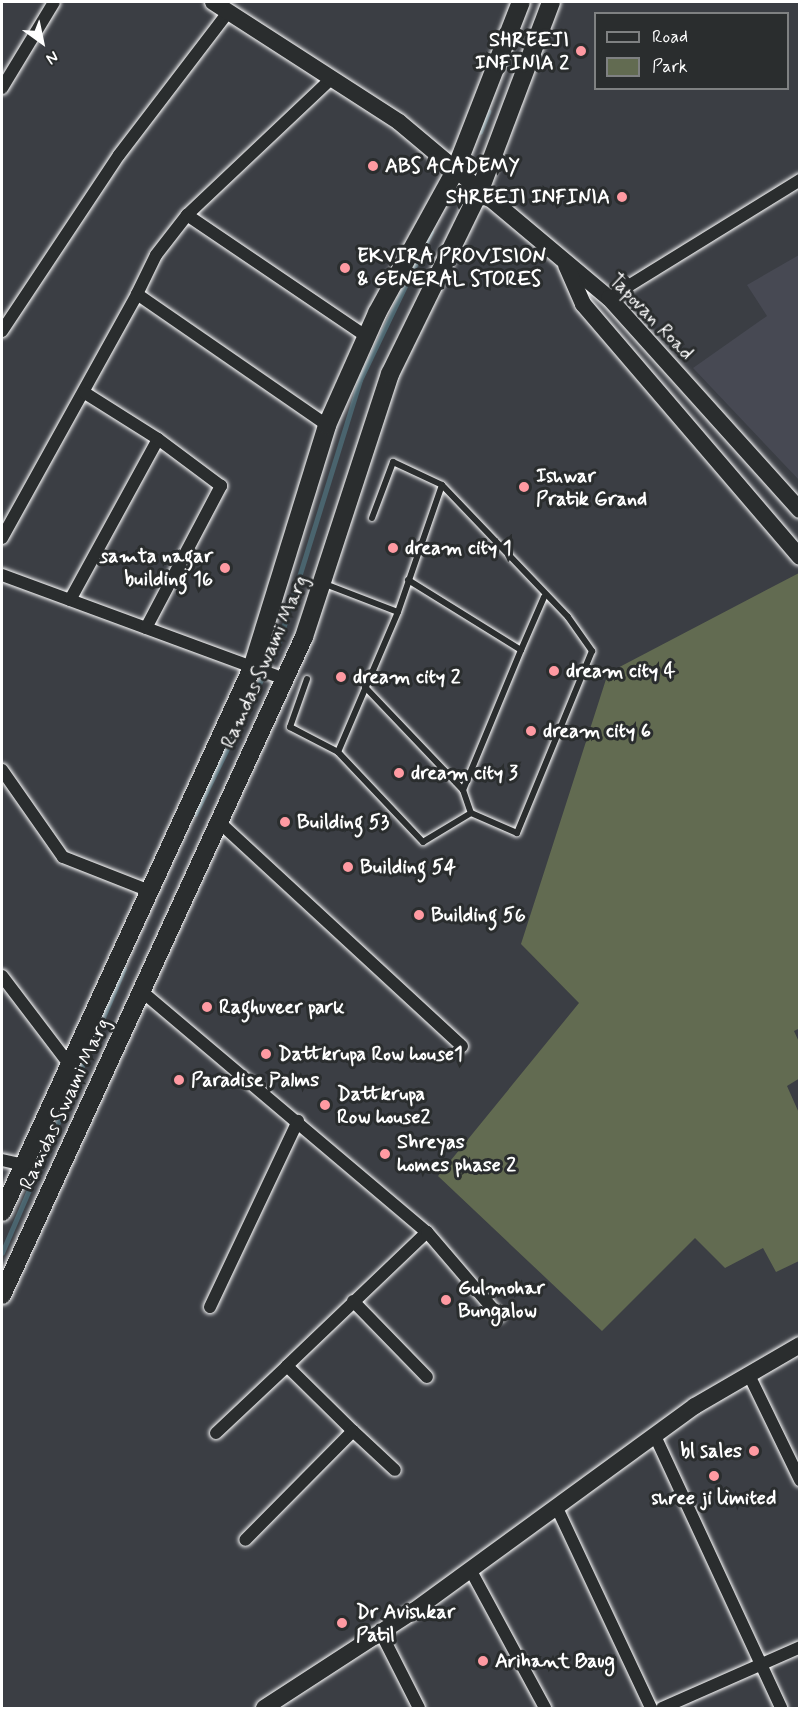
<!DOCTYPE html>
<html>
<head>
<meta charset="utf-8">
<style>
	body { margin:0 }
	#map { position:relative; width:801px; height:1710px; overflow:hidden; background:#3b3e44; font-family:Mynerve,sans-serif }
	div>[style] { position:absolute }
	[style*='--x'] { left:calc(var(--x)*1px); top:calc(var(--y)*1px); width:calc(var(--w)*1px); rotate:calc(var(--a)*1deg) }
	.built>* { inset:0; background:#474953 }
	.green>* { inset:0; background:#626b51 }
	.stream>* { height:4.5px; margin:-2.25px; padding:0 2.25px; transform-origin:2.25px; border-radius:2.25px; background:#4a646e }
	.roads { filter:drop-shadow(0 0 2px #fff) drop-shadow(0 0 2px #fff) }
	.lane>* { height:6px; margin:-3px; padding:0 3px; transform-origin:3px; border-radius:3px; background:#2a2d2e }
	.street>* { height:12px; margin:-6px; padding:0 6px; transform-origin:6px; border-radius:6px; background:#2a2d2e }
	.secondary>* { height:16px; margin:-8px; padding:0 8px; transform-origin:8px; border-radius:8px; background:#2a2d2e }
	.primary>* { height:18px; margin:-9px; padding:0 9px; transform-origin:9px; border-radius:9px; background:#2a2d2e }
	.dots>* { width:16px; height:16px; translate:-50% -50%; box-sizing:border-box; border:3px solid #2a2d2e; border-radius:50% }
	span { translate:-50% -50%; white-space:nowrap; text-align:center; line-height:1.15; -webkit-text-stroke:6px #2a2d2e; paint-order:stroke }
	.poi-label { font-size:20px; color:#fff; font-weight:700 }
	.right { translate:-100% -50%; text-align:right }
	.left { translate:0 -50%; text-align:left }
	.street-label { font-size:20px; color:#fff }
	.frame { position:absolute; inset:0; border:3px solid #fff; pointer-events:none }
	.legend { position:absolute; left:594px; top:12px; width:195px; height:78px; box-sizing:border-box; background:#2a2d2e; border:2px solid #7f8182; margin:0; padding:8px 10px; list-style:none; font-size:18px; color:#fff }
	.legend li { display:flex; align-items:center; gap:12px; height:30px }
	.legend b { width:30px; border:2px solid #7f8182 }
	.north { position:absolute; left:12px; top:12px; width:60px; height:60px; -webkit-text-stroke:4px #2a2d2e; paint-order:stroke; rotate:147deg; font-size:16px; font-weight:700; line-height:24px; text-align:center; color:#fff }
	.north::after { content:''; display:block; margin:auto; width:21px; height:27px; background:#fff; clip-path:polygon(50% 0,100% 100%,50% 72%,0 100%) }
</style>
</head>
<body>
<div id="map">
	<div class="built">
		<i style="clip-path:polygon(799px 255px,799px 480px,693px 368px,767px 316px,747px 285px)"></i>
	</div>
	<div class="green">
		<i style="clip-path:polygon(799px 573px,800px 1028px,794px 1031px,799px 1042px,800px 1078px,787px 1086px,799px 1113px,799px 1261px,776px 1272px,763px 1248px,725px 1268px,695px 1238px,602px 1331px,438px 1176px,579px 1003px,521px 944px,608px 673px)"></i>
	</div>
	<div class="stream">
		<i style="--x:480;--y:132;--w:22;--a:-68"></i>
		<i style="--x:195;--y:814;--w:188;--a:-63.8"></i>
		<i style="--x:278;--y:645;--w:277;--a:-72.8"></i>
		<i style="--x:360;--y:380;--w:164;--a:-64.4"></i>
		<i style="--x:2;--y:1253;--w:309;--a:-66.8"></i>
	</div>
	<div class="roads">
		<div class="lane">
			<i style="--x:372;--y:518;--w:60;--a:-69.4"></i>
			<i style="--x:393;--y:462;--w:54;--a:25.1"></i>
			<i style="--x:325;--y:584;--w:78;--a:21"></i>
			<i style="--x:398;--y:612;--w:134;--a:-70.9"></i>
			<i style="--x:442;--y:485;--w:182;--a:46.3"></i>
			<i style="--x:568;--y:617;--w:42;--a:54.8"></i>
			<i style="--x:592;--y:651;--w:197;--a:112.4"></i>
			<i style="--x:517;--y:833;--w:50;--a:-156.5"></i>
			<i style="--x:471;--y:813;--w:56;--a:148.9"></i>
			<i style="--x:423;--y:842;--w:124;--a:-133.4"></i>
			<i style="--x:338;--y:752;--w:152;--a:-66.8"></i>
			<i style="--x:521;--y:650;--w:58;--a:-66.5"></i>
			<i style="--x:307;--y:679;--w:51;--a:109.5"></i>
			<i style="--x:290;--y:727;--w:54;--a:27.5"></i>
			<i style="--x:365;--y:687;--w:142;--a:46.4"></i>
			<i style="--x:463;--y:790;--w:152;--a:-67.5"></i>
			<i style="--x:521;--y:650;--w:133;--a:-148.2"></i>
			<i style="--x:463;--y:790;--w:24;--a:71"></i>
		</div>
		<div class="street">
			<i style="--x:2;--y:88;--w:100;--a:-58.8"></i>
			<i style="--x:187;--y:215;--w:216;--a:34.1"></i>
			<i style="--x:137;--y:294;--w:43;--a:-64"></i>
			<i style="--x:156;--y:255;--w:51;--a:-52.2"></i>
			<i style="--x:187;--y:215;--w:199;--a:-43.4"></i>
			<i style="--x:609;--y:298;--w:225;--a:-31.7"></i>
			<i style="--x:2;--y:331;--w:211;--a:-56.4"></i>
			<i style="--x:119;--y:155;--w:181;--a:-52.6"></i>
			<i style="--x:2;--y:538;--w:279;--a:-61"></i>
			<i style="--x:137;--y:294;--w:231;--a:34.6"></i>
			<i style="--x:2;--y:575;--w:302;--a:20.2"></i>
			<i style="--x:70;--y:600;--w:183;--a:-61.3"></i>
			<i style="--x:158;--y:439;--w:86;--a:-147.8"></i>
			<i style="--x:146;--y:628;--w:161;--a:-62.2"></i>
			<i style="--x:221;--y:486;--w:79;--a:-143.3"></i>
			<i style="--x:2;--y:770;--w:106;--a:55"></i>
			<i style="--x:63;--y:857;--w:90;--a:21.4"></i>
			<i style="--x:218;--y:821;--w:332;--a:42.7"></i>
			<i style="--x:2;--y:976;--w:111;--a:52.7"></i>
			<i style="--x:139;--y:989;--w:377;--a:40.2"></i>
			<i style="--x:427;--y:1232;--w:194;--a:136.3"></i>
			<i style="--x:287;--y:1366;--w:93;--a:44.6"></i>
			<i style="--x:353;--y:1431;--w:153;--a:134.7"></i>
			<i style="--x:2;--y:1160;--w:22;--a:13"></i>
			<i style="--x:427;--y:1232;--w:111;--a:49.4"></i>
			<i style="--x:353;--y:1301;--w:106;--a:45.8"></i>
			<i style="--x:210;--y:1307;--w:206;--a:-64.7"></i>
			<i style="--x:749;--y:1375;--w:117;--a:64.1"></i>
			<i style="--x:353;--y:1431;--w:57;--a:42.9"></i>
			<i style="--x:216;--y:1433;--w:98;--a:-43.3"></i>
			<i style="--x:655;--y:1436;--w:300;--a:65.1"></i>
			<i style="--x:557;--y:1508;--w:221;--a:64.8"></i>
			<i style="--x:471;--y:1571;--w:156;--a:61.6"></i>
			<i style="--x:381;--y:1633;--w:84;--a:63.1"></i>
			<i style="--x:662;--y:1708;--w:151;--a:-23.8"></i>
		</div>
		<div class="secondary">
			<i style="--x:213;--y:2;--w:221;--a:32.8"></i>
			<i style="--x:399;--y:122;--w:274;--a:40"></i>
			<i style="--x:609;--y:298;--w:285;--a:48"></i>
			<i style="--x:566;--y:265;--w:43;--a:66.4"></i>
			<i style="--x:583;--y:304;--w:333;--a:49.4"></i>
			<i style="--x:264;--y:1708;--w:180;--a:-33"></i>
			<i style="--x:415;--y:1610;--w:346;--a:-36.1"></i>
			<i style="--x:695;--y:1406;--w:121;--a:-30.2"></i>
		</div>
		<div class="primary">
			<i style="--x:2;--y:1212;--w:599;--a:-65.32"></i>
			<i style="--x:252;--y:668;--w:254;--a:-72.8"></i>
			<i style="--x:327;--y:425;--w:123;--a:-65.9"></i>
			<i style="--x:377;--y:313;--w:162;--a:-61.2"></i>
			<i style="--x:455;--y:171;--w:181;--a:-68.7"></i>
			<i style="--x:2;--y:1295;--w:724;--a:-65.35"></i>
			<i style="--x:304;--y:637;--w:277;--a:-71.9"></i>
			<i style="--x:390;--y:374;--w:205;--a:-63.9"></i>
			<i style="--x:480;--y:190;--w:201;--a:-69.3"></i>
		</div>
	</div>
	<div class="dots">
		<i style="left:581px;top:51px;background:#ff9aa2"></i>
		<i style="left:373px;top:166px;background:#ff9aa2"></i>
		<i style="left:622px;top:197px;background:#ff9aa2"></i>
		<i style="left:345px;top:268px;background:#ff9aa2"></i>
		<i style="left:524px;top:487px;background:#ff9aa2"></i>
		<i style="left:393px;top:548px;background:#ff9aa2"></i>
		<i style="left:225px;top:568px;background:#ff9aa2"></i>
		<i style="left:554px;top:671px;background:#ff9aa2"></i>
		<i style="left:341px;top:677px;background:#ff9aa2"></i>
		<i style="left:531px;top:731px;background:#ff9aa2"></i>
		<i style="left:399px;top:773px;background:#ff9aa2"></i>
		<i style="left:285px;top:822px;background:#ff9aa2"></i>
		<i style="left:348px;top:867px;background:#ff9aa2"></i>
		<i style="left:419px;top:915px;background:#ff9aa2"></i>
		<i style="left:207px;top:1007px;background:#ff9aa2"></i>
		<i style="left:266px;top:1054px;background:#ff9aa2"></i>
		<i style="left:179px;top:1080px;background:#ff9aa2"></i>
		<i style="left:325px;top:1105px;background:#ff9aa2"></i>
		<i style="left:385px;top:1154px;background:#ff9aa2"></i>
		<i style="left:446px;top:1300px;background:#ff9aa2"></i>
		<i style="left:754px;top:1451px;background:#ff9aa2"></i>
		<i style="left:714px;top:1476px;background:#ff9aa2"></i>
		<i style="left:342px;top:1623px;background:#ff9aa2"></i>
		<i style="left:483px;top:1661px;background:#ff9aa2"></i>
	</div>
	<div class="poi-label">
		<span class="right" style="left:569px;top:52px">SHREEJI<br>INFINIA 2</span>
		<span class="left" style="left:385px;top:166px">ABS ACADEMY</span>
		<span class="right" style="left:610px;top:197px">SHREEJI INFINIA</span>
		<span class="left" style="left:357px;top:268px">EKVIRA PROVISION<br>&amp; GENERAL STORES</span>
		<span class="left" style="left:536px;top:488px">Ishwar<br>Pratik Grand</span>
		<span class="left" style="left:405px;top:548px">dream city 1</span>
		<span class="right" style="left:213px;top:568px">samta nagar<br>building 16</span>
		<span class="left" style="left:566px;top:671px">dream city 4</span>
		<span class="left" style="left:353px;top:677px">dream city 2</span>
		<span class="left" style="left:543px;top:731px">dream city 6</span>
		<span class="left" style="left:411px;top:773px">dream city 3</span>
		<span class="left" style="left:297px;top:822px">Building 53</span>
		<span class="left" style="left:360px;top:867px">Building 54</span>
		<span class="left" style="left:431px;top:915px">Building 56</span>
		<span class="left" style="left:219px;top:1007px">Raghuveer park</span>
		<span class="left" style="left:278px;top:1054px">Dattkrupa Row house1</span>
		<span class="left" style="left:191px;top:1080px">Paradise Palms</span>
		<span class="left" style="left:337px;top:1106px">Dattkrupa<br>Row house2</span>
		<span class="left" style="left:397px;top:1154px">Shreyas<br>homes phase 2</span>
		<span class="left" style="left:458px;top:1300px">Gulmohar<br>Bungalow</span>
		<span class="right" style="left:742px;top:1451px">bl sales</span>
		<span style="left:714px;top:1498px">shree ji limited</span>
		<span class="left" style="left:356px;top:1624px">Dr Avishkar<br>Patil</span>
		<span class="left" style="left:495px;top:1661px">Arihant Baug</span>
	</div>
	<div class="street-label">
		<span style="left:651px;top:317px;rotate:46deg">Tapovan Road</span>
		<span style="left:265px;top:662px;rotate:-66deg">Ramdas Swami Marg</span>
		<span style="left:65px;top:1104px;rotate:-65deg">Ramdas Swami Marg</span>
	</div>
	<div class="frame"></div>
	<ul class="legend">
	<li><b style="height:8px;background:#2a2d2e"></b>Road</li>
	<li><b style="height:16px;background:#626b51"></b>Park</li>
	</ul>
	<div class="north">N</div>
</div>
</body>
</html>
